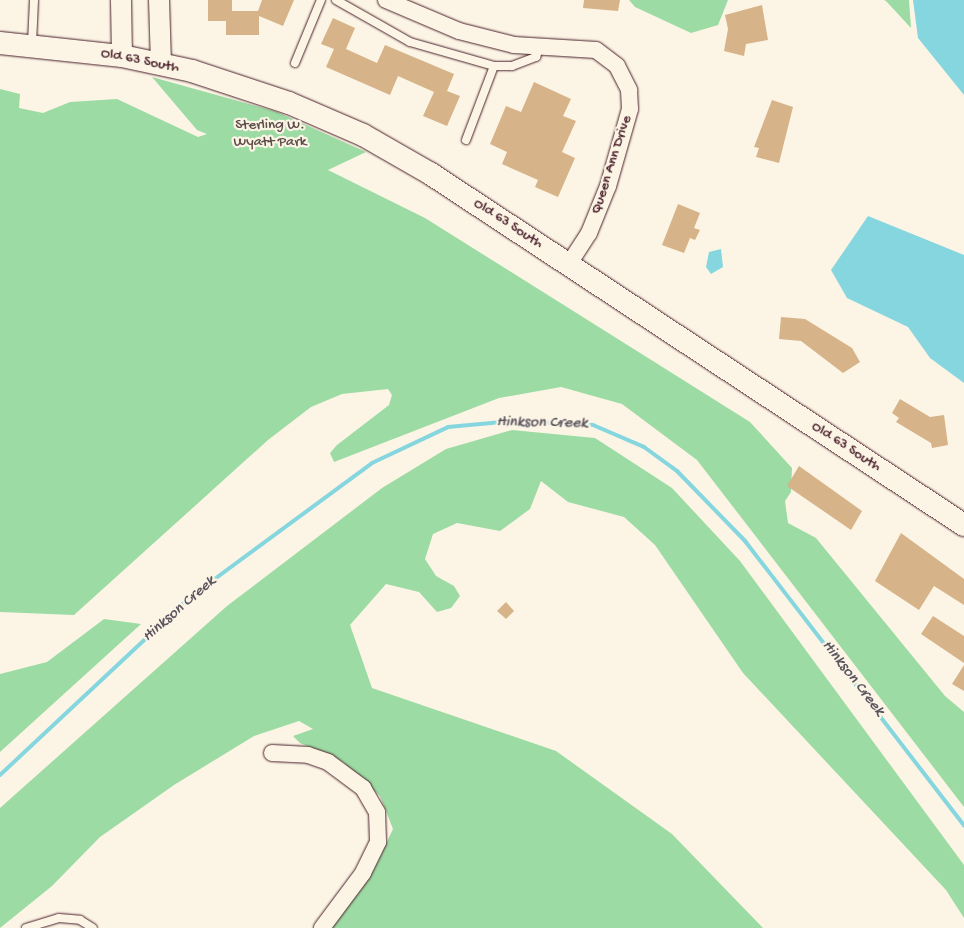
<!DOCTYPE html>
<html>
<head>
<meta charset="utf-8">
<style>
	body { margin:0 }
	#map { position:relative; width:964px; height:928px; overflow:hidden; background:#fcf5e5; font-family:"Gochi Hand",sans-serif }
	div>[style] { position:absolute }
	[style*='--x'] { left:calc(var(--x)*1px); top:calc(var(--y)*1px); width:calc(var(--w)*1px); rotate:calc(var(--a)*1deg) }
	.green>* { inset:0; background:#9cdba3 }
	.water>* { inset:0; background:#85d6de }
	.stream>* { height:4px; margin:-2px; padding:0 2px; transform-origin:2px; border-radius:2px; background:#85d6de }
	.building>* { inset:0; background:#d6b388 }
	.roads { filter:drop-shadow(0 0 1px #4a1f2b) drop-shadow(0 0 1px #4a1f2b) }
	.service>* { height:8px; margin:-4px; padding:0 4px; transform-origin:4px; border-radius:4px; background:#fcf5e5 }
	.minor>* { height:16px; margin:-8px; padding:0 8px; transform-origin:8px; border-radius:8px; background:#fcf5e5 }
	.tertiary>* { height:20px; margin:-10px; padding:0 10px; transform-origin:10px; border-radius:10px; background:#fcf5e5 }
	.secondary>* { height:22px; margin:-11px; padding:0 11px; transform-origin:11px; border-radius:11px; background:#fcf5e5 }
	span { translate:-50% -50%; white-space:nowrap; text-align:center; line-height:1.15; -webkit-text-stroke:4.5px #fcf5e5; paint-order:stroke }
	.street-label { font-size:15px; color:#4a1f2b }
	.park-label { font-size:15px; color:#5e4e49 }
	.water-label { font-size:16px; color:#5c5661; font-style:italic }
</style>
</head>
<body>
<div id="map">
	<div class="green">
		<i style="clip-path:polygon(629px 0,728px 0,718px 25px,691px 33px,635px 7px)"></i>
		<i style="clip-path:polygon(884px 0,909px 0,911px 28px,886px 1px)"></i>
		<i style="clip-path:polygon(152px 77px,277px 112px,366px 152px,328px 170px,425px 218px,750px 422px,792px 468px,791px 492px,785px 501px,788px 523px,816px 538px,945px 696px,964px 712px,964px 807px,697px 460px,622px 404px,561px 387px,499px 398px,334px 462px,330px 453px,337px 445px,389px 405px,392px 395px,388px 389px,342px 394px,311px 407px,268px 440px,74px 615px,0 612px,0 89px,20px 94px,19px 108px,43px 113px,70px 102px,117px 99px,198px 137px,207px 134px,197px 130px)"></i>
		<i style="clip-path:polygon(512px 430px,595px 438px,672px 488px,740px 561px,964px 865px,964px 918px,946px 890px,743px 673px,655px 545px,624px 517px,568px 502px,541px 481px,530px 509px,500px 531px,457px 523px,433px 534px,425px 559px,436px 576px,454px 586px,460px 596px,451px 608px,437px 612px,419px 592px,386px 584px,350px 625px,372px 688px,556px 751px,672px 834px,763px 928px,327px 928px,372px 873px,393px 829px,380px 796px,343px 762px,300px 743px,293px 736px,313px 729px,299px 721px,254px 736px,174px 785px,100px 837px,52px 886px,0 928px,0 808px,227px 606px,382px 488px,446px 449px)"></i>
		<i style="clip-path:polygon(104px 619px,141px 624px,0 752px,0 674px,47px 662px)"></i>
	</div>
	<div class="water">
		<i style="clip-path:polygon(913px 0,964px 0,964px 95px,918px 38px)"></i>
		<i style="clip-path:polygon(868px 216px,964px 255px,964px 383px,930px 358px,908px 327px,847px 298px,831px 270px)"></i>
		<i style="clip-path:polygon(721px 249px,723px 267px,711px 274px,706px 267px,709px 252px)"></i>
	</div>
	<div class="stream">
		<i style="--x:0;--y:775;--w:259;--a:-43.1"></i>
		<i style="--x:189;--y:598;--w:227;--a:-36.4"></i>
		<i style="--x:372;--y:463;--w:84;--a:-25.3"></i>
		<i style="--x:448;--y:427;--w:66;--a:-5.2"></i>
		<i style="--x:514;--y:421;--w:79;--a:2.9"></i>
		<i style="--x:593;--y:425;--w:56;--a:23.3"></i>
		<i style="--x:644;--y:447;--w:41;--a:36"></i>
		<i style="--x:677;--y:471;--w:98;--a:45.8"></i>
		<i style="--x:745;--y:541;--w:359;--a:52.4"></i>
	</div>
	<div class="building">
		<i style="clip-path:polygon(208px 0,232px 0,232px 11px,258px 11px,262px 0,294px 0,283px 26px,259px 16px,259px 35px,226px 35px,226px 21px,208px 21px)"></i>
		<i style="clip-path:polygon(584px 0,620px 0,618px 11px,583px 8px)"></i>
		<i style="clip-path:polygon(762px 5px,768px 40px,746px 44px,744px 56px,724px 51px,728px 29px,725px 15px)"></i>
		<i style="clip-path:polygon(333px 18px,355px 28px,346px 49px,377px 63px,385px 45px,454px 74px,447px 91px,460px 96px,447px 126px,423px 116px,434px 92px,398px 76px,390px 95px,326px 67px,334px 49px,321px 44px)"></i>
		<i style="clip-path:polygon(534px 82px,571px 99px,563px 116px,576px 121px,562px 152px,575px 158px,558px 197px,535px 187px,538px 180px,502px 164px,507px 152px,490px 144px,506px 106px,521px 112px)"></i>
		<i style="clip-path:polygon(772px 100px,793px 107px,779px 163px,756px 157px,759px 148px,754px 147px)"></i>
		<i style="clip-path:polygon(678px 204px,700px 213px,694px 228px,700px 230px,695px 240px,690px 238px,684px 253px,662px 245px)"></i>
		<i style="clip-path:polygon(781px 317px,805px 319px,852px 348px,860px 362px,843px 373px,801px 341px,779px 339px)"></i>
		<i style="clip-path:polygon(900px 399px,930px 417px,944px 415px,948px 445px,932px 448px,931px 443px,896px 422px,899px 418px,892px 413px)"></i>
		<i style="clip-path:polygon(799px 466px,862px 511px,851px 530px,787px 486px)"></i>
		<i style="clip-path:polygon(901px 533px,964px 579px,964px 605px,934px 586px,919px 610px,875px 581px)"></i>
		<i style="clip-path:polygon(506px 602px,514px 611px,506px 619px,497px 611px)"></i>
		<i style="clip-path:polygon(933px 616px,964px 636px,964px 663px,921px 634px)"></i>
		<i style="clip-path:polygon(964px 665px,964px 691px,952px 684px)"></i>
	</div>
	<div class="roads">
		<div class="service">
			<i style="--x:336;--y:0;--w:85;--a:29.6"></i>
			<i style="--x:410;--y:42;--w:87;--a:15.9"></i>
			<i style="--x:494;--y:66;--w:18;--a:0"></i>
			<i style="--x:512;--y:66;--w:26;--a:-21"></i>
			<i style="--x:536;--y:57;--w:12;--a:-70"></i>
			<i style="--x:32;--y:43;--w:43;--a:-87.3"></i>
			<i style="--x:295;--y:63;--w:68;--a:-67.6"></i>
			<i style="--x:466;--y:140;--w:79;--a:-69.3"></i>
			<i style="--x:26;--y:928;--w:34;--a:-17"></i>
			<i style="--x:59;--y:918;--w:21;--a:5"></i>
			<i style="--x:80;--y:920;--w:15;--a:32"></i>
		</div>
		<div class="minor">
			<i style="--x:386;--y:0;--w:79;--a:23"></i>
			<i style="--x:459;--y:31;--w:57;--a:14.3"></i>
			<i style="--x:514;--y:45;--w:82;--a:3.5"></i>
			<i style="--x:596;--y:50;--w:26;--a:37"></i>
			<i style="--x:617;--y:66;--w:27;--a:63"></i>
			<i style="--x:629;--y:90;--w:19;--a:87"></i>
			<i style="--x:630;--y:109;--w:80;--a:105.9"></i>
			<i style="--x:608;--y:186;--w:51;--a:112"></i>
			<i style="--x:589;--y:233;--w:37;--a:123"></i>
			<i style="--x:272;--y:753;--w:36;--a:3"></i>
			<i style="--x:308;--y:755;--w:21;--a:19"></i>
			<i style="--x:328;--y:762;--w:44;--a:36.6"></i>
			<i style="--x:363;--y:788;--w:28;--a:60"></i>
			<i style="--x:377;--y:812;--w:30;--a:88"></i>
			<i style="--x:378;--y:842;--w:34;--a:116"></i>
			<i style="--x:363;--y:873;--w:69;--a:126.7"></i>
		</div>
		<div class="tertiary">
			<i style="--x:121;--y:0;--w:56;--a:89"></i>
			<i style="--x:159;--y:0;--w:64;--a:88.2"></i>
		</div>
		<div class="secondary">
			<i style="--x:0;--y:43;--w:123;--a:6.1"></i>
			<i style="--x:122;--y:56;--w:72;--a:12.1"></i>
			<i style="--x:192;--y:71;--w:102;--a:18.3"></i>
			<i style="--x:289;--y:103;--w:81;--a:23.4"></i>
			<i style="--x:363;--y:135;--w:78;--a:29.8"></i>
			<i style="--x:431;--y:174;--w:638;--a:33.37"></i>
		</div>
	</div>
	<div class="street-label">
		<span style="left:140px;top:61px;rotate:11deg">Old 63 South</span>
		<span style="left:612px;top:165px;rotate:-72deg">Queen Ann Drive</span>
		<span style="left:508px;top:224px;rotate:33deg">Old 63 South</span>
		<span style="left:846px;top:447px;rotate:33deg">Old 63 South</span>
	</div>
	<div class="park-label">
		<span style="left:270px;top:134px">Sterling W.<br>Wyatt Park</span>
	</div>
	<div class="water-label">
		<span style="left:542px;top:424px;rotate:1deg">Hinkson Creek</span>
		<span style="left:180px;top:610px;rotate:-41deg">Hinkson Creek</span>
		<span style="left:852px;top:679px;rotate:52deg">Hinkson Creek</span>
	</div>
</div>
</body>
</html>
